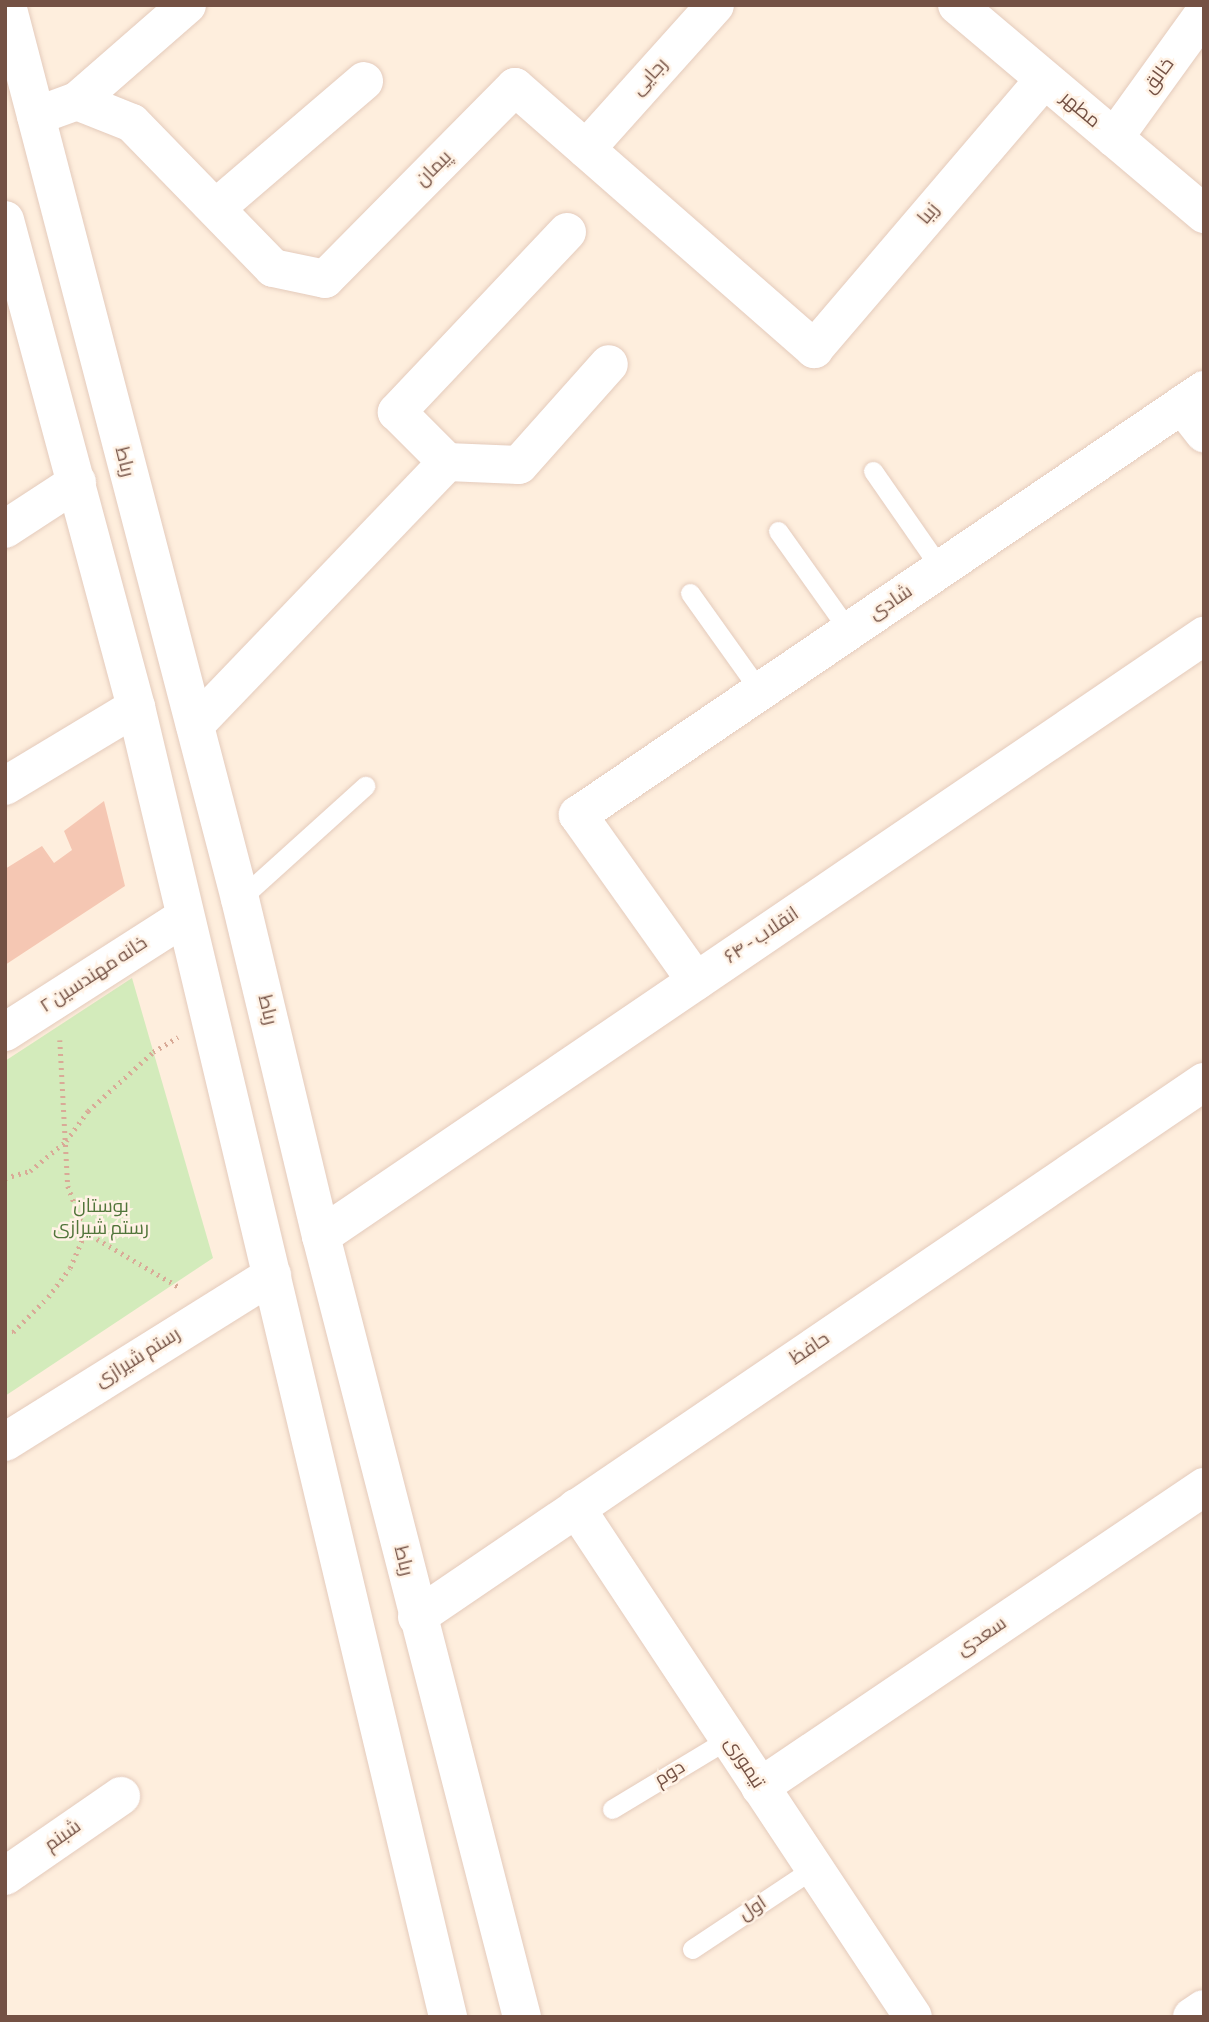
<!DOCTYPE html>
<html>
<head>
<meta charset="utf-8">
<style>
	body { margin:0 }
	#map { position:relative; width:1209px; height:2022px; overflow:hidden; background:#feeedd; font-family:"Sofia Sans Condensed",Cairo,sans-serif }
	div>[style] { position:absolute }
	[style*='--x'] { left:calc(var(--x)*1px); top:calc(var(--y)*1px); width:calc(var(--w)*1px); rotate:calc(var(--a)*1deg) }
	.green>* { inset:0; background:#d3ebbb }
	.building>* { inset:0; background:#f5c7b3 }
	.path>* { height:4.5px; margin-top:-2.25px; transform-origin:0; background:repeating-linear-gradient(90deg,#d9aa97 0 2px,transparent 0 7px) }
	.roads { filter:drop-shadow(0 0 2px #e4cbbc) drop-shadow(0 0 2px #e4cbbc) }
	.service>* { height:19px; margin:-9.5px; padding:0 9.5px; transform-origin:9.5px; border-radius:9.5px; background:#fff }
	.minor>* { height:38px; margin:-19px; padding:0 19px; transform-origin:19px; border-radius:19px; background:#fff }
	.tertiary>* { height:38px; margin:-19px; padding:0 19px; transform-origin:19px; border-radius:19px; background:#fff }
	.secondary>* { height:38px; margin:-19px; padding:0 19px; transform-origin:19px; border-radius:19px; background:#fff }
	span { translate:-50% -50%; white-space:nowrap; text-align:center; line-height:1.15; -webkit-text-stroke:5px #fff2e5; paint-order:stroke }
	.street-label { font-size:19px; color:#745144 }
	.park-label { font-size:19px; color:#51753a }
	.frame { position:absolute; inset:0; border:7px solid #745144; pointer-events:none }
</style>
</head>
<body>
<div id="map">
	<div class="green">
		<i style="clip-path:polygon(132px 978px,213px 1258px,5px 1396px,5px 1061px)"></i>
	</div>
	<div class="building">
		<i style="clip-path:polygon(104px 801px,125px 886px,5px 965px,5px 869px,42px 846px,54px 863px,72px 850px,64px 831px)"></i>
	</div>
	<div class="path">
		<i style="--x:60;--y:1040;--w:146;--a:86.9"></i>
		<i style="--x:68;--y:1186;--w:49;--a:69.7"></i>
		<i style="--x:85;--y:1232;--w:111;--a:30.3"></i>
		<i style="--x:5;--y:1178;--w:26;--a:-16"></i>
		<i style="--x:30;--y:1171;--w:47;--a:-39.8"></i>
		<i style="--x:66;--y:1141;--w:37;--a:-54"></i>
		<i style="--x:88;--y:1111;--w:88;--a:-42.2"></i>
		<i style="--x:153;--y:1052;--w:29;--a:-31"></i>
		<i style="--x:5;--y:1332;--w:8;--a:0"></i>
		<i style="--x:13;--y:1332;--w:49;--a:-45"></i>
		<i style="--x:48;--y:1297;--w:36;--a:-53"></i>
		<i style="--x:70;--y:1268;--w:39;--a:-67"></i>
	</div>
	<div class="roads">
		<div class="service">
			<i style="--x:873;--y:471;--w:119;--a:55.2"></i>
			<i style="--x:778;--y:531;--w:123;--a:54.6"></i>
			<i style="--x:690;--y:593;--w:120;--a:54.5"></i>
			<i style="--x:240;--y:899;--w:169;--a:-42.1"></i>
			<i style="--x:612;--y:1809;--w:135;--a:-31.1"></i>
			<i style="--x:692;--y:1949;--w:146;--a:-33.6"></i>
		</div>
		<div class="minor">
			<i style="--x:957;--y:5;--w:324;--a:40.2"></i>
			<i style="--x:77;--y:101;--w:146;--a:-41.1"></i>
			<i style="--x:36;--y:116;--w:44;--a:-20.1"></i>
			<i style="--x:77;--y:101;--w:59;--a:21.8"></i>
			<i style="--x:132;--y:123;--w:202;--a:45.8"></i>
			<i style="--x:273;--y:268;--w:53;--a:11.9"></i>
			<i style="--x:325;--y:279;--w:270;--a:-45.3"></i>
			<i style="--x:515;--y:87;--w:398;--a:41.2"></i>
			<i style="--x:814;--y:349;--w:354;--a:-49.5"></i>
			<i style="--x:1114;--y:138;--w:154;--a:-54.2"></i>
			<i style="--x:586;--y:149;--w:193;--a:-48.1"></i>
			<i style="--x:216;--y:208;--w:195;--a:-40.6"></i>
			<i style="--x:567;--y:232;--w:248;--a:133.4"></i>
			<i style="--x:397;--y:412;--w:71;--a:45"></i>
			<i style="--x:447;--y:462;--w:72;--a:2.4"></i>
			<i style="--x:519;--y:465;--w:135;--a:-48.3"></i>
			<i style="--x:1182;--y:405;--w:36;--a:52"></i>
			<i style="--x:195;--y:725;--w:364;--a:-46.2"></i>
			<i style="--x:5;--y:786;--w:153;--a:-31.1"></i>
			<i style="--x:696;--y:981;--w:204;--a:-125.4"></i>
			<i style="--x:578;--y:815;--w:757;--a:-34.17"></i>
			<i style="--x:576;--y:1508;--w:610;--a:56.49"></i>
			<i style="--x:417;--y:1617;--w:952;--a:-34.21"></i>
			<i style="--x:760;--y:1787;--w:536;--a:-34.05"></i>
			<i style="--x:5;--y:1876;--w:141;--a:-34.6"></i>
		</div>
		<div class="tertiary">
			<i style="--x:5;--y:529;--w:86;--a:-33.1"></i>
			<i style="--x:5;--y:1032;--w:211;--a:-32.6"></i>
			<i style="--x:321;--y:1236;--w:1068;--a:-34.2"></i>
			<i style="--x:5;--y:1442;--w:315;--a:-32"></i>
		</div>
		<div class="secondary">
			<i style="--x:7;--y:5;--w:924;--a:75.39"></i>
			<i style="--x:240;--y:899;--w:347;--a:76.5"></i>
			<i style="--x:321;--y:1236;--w:806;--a:75.57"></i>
			<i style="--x:5;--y:220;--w:504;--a:74.94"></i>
			<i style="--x:136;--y:707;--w:1347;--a:76.6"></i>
			<i style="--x:1192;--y:2017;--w:14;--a:-34"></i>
		</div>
	</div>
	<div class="street-label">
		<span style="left:1159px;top:76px;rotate:-54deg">خالق</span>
		<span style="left:650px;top:77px;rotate:-48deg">رجایی</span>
		<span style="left:1080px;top:110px;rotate:40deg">مطهر</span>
		<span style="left:434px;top:169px;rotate:-45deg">پیمان</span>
		<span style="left:929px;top:214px;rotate:-50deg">زیبا</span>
		<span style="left:124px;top:462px;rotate:76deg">رباط</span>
		<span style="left:891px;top:603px;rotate:-34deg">شادی</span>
		<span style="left:762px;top:936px;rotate:-34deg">انقلاب - ۶۴</span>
		<span style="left:94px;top:975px;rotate:-33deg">خانه مهندسین ۲</span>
		<span style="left:267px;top:1010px;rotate:76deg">رباط</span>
		<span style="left:810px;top:1349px;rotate:-34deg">حافظ</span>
		<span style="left:138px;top:1358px;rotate:-32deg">رستم شیرازی</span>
		<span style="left:403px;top:1561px;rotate:76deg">رباط</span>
		<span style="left:982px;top:1637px;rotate:-34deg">سعدی</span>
		<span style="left:744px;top:1763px;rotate:57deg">تیموری</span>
		<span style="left:670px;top:1774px;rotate:-31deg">دوم</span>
		<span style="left:63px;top:1836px;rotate:-35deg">شبنم</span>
		<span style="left:753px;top:1909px;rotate:-33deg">اول</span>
	</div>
	<div class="park-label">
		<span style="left:101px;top:1218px">بوستان<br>رستم شیرازی</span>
	</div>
	<div class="frame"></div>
</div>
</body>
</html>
